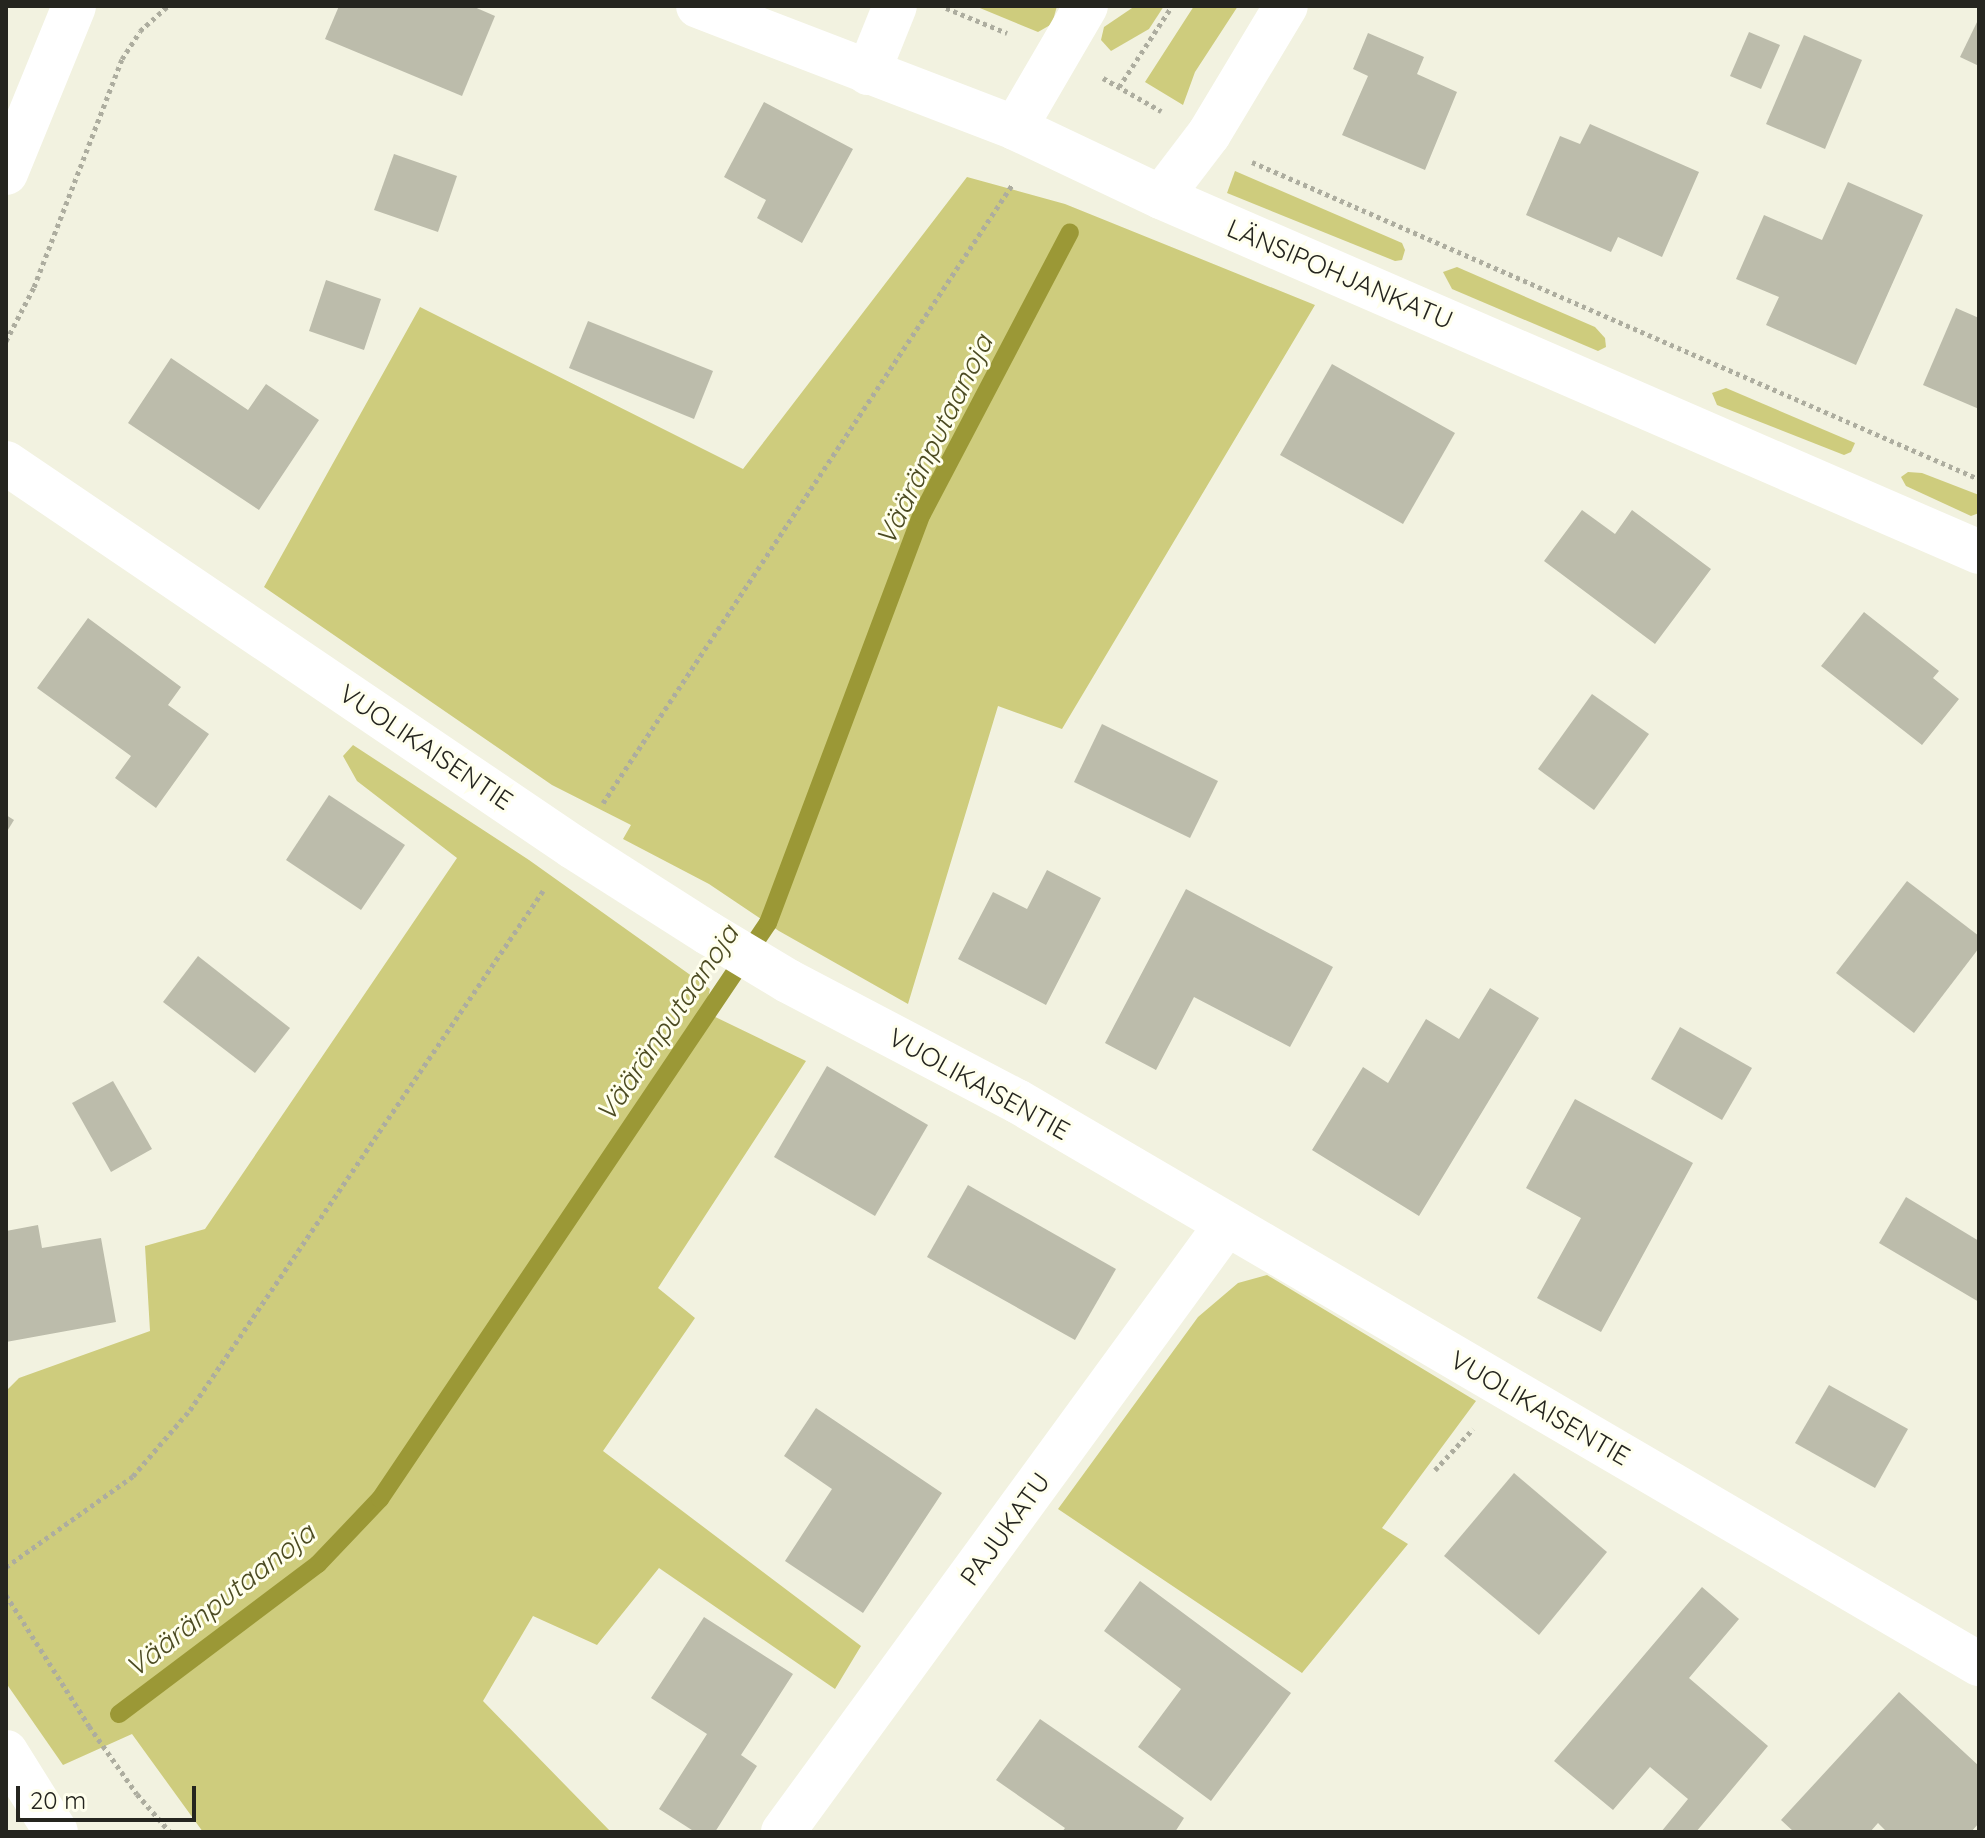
<!DOCTYPE html>
<html>
<head>
<meta charset="utf-8">
<style>
	body { margin:0 }
	#map { position:relative; width:1985px; height:1838px; overflow:hidden; background:#f2f2e0; font-family:Quicksand,sans-serif }
	div>[style] { position:absolute }
	[style*='--x'] { left:calc(var(--x)*1px); top:calc(var(--y)*1px); width:calc(var(--w)*1px); rotate:calc(var(--a)*1deg) }
	.green>* { inset:0; background:#cecc7d }
	.stream>* { height:18px; margin:-9px; padding:0 9px; transform-origin:9px; border-radius:9px; background:#9b9836 }
	.building>* { inset:0; background:#bcbcab }
	.path>* { height:5px; margin-top:-2.5px; transform-origin:0; background:repeating-linear-gradient(90deg,#adad9f 0 4px,transparent 0 8px) }
	.minor>* { height:44px; margin:-22px; padding:0 22px; transform-origin:22px; border-radius:22px; background:#fff }
	span { translate:-50% -50%; white-space:nowrap; text-align:center; line-height:1.15; -webkit-text-stroke:6px #ffffed; paint-order:stroke }
	.street-label { font-size:26px; color:#25251f }
	.water-label { font-size:28px; color:#4c4b22; font-style:italic }
	.frame { position:absolute; inset:0; border:8px solid #25251f; pointer-events:none }
	.scale { position:absolute; left:16px; top:1786px; width:180px; height:36px; box-sizing:border-box; border:4px solid #25251f; border-top:0; padding-left:10px; font-size:24px; line-height:28px; white-space:nowrap; color:#25251f; -webkit-text-stroke:6px #ffffed; paint-order:stroke }
</style>
</head>
<body>
<div id="map">
	<div class="green">
		<i style="clip-path:polygon(975px 6px,1057px 6px,1052px 24px,1038px 32px)"></i>
		<i style="clip-path:polygon(1135px 6px,1164px 6px,1149px 29px,1111px 51px,1101px 40px,1104px 27px)"></i>
		<i style="clip-path:polygon(1194px 6px,1238px 6px,1195px 72px,1183px 105px,1145px 82px)"></i>
		<i style="clip-path:polygon(1235px 171px,1402px 243px,1405px 250px,1402px 260px,1395px 261px,1227px 193px)"></i>
		<i style="clip-path:polygon(967px 177px,1065px 204px,1315px 305px,1062px 729px,998px 706px,908px 1004px,779px 931px,709px 884px,623px 839px,631px 825px,552px 785px,264px 587px,420px 307px,743px 469px)"></i>
		<i style="clip-path:polygon(1457px 267px,1595px 327px,1605px 338px,1606px 347px,1598px 351px,1452px 289px,1443px 272px)"></i>
		<i style="clip-path:polygon(1726px 388px,1855px 443px,1851px 452px,1844px 455px,1717px 405px,1712px 393px)"></i>
		<i style="clip-path:polygon(1908px 472px,1922px 473px,1979px 495px,1979px 513px,1971px 516px,1906px 486px,1901px 477px)"></i>
		<i style="clip-path:polygon(353px 745px,529px 860px,710px 989px,705px 1012px,806px 1061px,658px 1288px,695px 1318px,603px 1451px,861px 1646px,835px 1689px,659px 1568px,597px 1645px,533px 1616px,483px 1701px,611px 1832px,203px 1832px,132px 1734px,63px 1765px,6px 1683px,6px 1391px,19px 1378px,150px 1331px,145px 1246px,205px 1229px,457px 858px,357px 781px,343px 756px)"></i>
		<i style="clip-path:polygon(1267px 1275px,1476px 1401px,1382px 1528px,1408px 1544px,1302px 1673px,1058px 1509px,1198px 1317px,1238px 1283px)"></i>
	</div>
	<div class="stream">
		<i style="--x:119;--y:1714;--w:249;--a:-37"></i>
		<i style="--x:318;--y:1564;--w:90;--a:-46.4"></i>
		<i style="--x:380;--y:1499;--w:694;--a:-56.04"></i>
		<i style="--x:768;--y:923;--w:437;--a:-69.4"></i>
		<i style="--x:922;--y:514;--w:318;--a:-62.3"></i>
	</div>
	<div class="building">
		<i style="clip-path:polygon(339px 6px,472px 6px,495px 16px,462px 96px,325px 39px)"></i>
		<i style="clip-path:polygon(1979px 18px,1979px 66px,1960px 57px)"></i>
		<i style="clip-path:polygon(1749px 32px,1780px 45px,1761px 89px,1730px 76px)"></i>
		<i style="clip-path:polygon(1368px 33px,1424px 57px,1417px 74px,1457px 92px,1425px 170px,1342px 135px,1368px 76px,1353px 69px)"></i>
		<i style="clip-path:polygon(1804px 35px,1862px 60px,1825px 149px,1766px 124px)"></i>
		<i style="clip-path:polygon(764px 102px,853px 149px,802px 243px,757px 218px,766px 200px,724px 177px)"></i>
		<i style="clip-path:polygon(1590px 124px,1699px 172px,1662px 257px,1618px 237px,1611px 252px,1526px 215px,1560px 136px,1580px 144px)"></i>
		<i style="clip-path:polygon(394px 154px,457px 176px,438px 232px,374px 210px)"></i>
		<i style="clip-path:polygon(1848px 182px,1923px 215px,1856px 365px,1766px 325px,1779px 297px,1736px 279px,1764px 215px,1822px 240px)"></i>
		<i style="clip-path:polygon(326px 280px,381px 299px,364px 350px,309px 331px)"></i>
		<i style="clip-path:polygon(1956px 308px,1979px 318px,1979px 409px,1923px 385px)"></i>
		<i style="clip-path:polygon(588px 321px,713px 371px,694px 419px,569px 368px)"></i>
		<i style="clip-path:polygon(171px 358px,248px 410px,266px 384px,319px 420px,259px 510px,128px 423px)"></i>
		<i style="clip-path:polygon(1332px 364px,1455px 433px,1403px 524px,1280px 455px)"></i>
		<i style="clip-path:polygon(1582px 510px,1615px 534px,1632px 510px,1711px 569px,1655px 644px,1544px 561px)"></i>
		<i style="clip-path:polygon(1864px 612px,1939px 671px,1933px 678px,1959px 699px,1922px 745px,1821px 666px)"></i>
		<i style="clip-path:polygon(88px 618px,181px 687px,168px 705px,209px 734px,156px 808px,115px 778px,131px 756px,37px 688px)"></i>
		<i style="clip-path:polygon(1592px 694px,1649px 734px,1594px 810px,1538px 769px)"></i>
		<i style="clip-path:polygon(1102px 724px,1218px 781px,1190px 838px,1074px 782px)"></i>
		<i style="clip-path:polygon(329px 795px,405px 845px,361px 910px,286px 860px)"></i>
		<i style="clip-path:polygon(6px 815px,14px 820px,6px 833px)"></i>
		<i style="clip-path:polygon(1047px 870px,1101px 898px,1046px 1005px,958px 959px,993px 892px,1027px 909px)"></i>
		<i style="clip-path:polygon(1907px 881px,1979px 936px,1979px 948px,1914px 1033px,1836px 973px)"></i>
		<i style="clip-path:polygon(1186px 889px,1333px 967px,1290px 1047px,1194px 997px,1156px 1070px,1105px 1043px)"></i>
		<i style="clip-path:polygon(198px 956px,290px 1028px,255px 1073px,163px 1002px)"></i>
		<i style="clip-path:polygon(1490px 988px,1539px 1018px,1419px 1216px,1312px 1150px,1363px 1067px,1388px 1083px,1426px 1019px,1459px 1039px)"></i>
		<i style="clip-path:polygon(1680px 1027px,1752px 1068px,1722px 1120px,1651px 1079px)"></i>
		<i style="clip-path:polygon(827px 1066px,928px 1125px,875px 1216px,774px 1157px)"></i>
		<i style="clip-path:polygon(113px 1081px,152px 1149px,111px 1172px,72px 1103px)"></i>
		<i style="clip-path:polygon(1575px 1099px,1693px 1163px,1601px 1332px,1537px 1298px,1581px 1218px,1526px 1188px)"></i>
		<i style="clip-path:polygon(968px 1185px,1116px 1269px,1075px 1340px,927px 1257px)"></i>
		<i style="clip-path:polygon(1906px 1197px,1979px 1241px,1979px 1302px,1879px 1243px)"></i>
		<i style="clip-path:polygon(38px 1225px,42px 1248px,101px 1238px,116px 1322px,6px 1342px,6px 1231px)"></i>
		<i style="clip-path:polygon(1829px 1385px,1908px 1429px,1875px 1488px,1795px 1443px)"></i>
		<i style="clip-path:polygon(816px 1408px,942px 1493px,863px 1613px,785px 1561px,832px 1489px,784px 1456px)"></i>
		<i style="clip-path:polygon(1514px 1473px,1607px 1552px,1539px 1635px,1444px 1556px)"></i>
		<i style="clip-path:polygon(1140px 1581px,1291px 1693px,1211px 1801px,1138px 1747px,1181px 1689px,1104px 1631px)"></i>
		<i style="clip-path:polygon(1702px 1587px,1739px 1619px,1689px 1678px,1768px 1746px,1696px 1832px,1661px 1832px,1688px 1799px,1650px 1767px,1613px 1810px,1554px 1761px)"></i>
		<i style="clip-path:polygon(704px 1617px,793px 1674px,741px 1755px,757px 1766px,715px 1832px,695px 1832px,659px 1809px,707px 1734px,651px 1698px)"></i>
		<i style="clip-path:polygon(1899px 1692px,1979px 1766px,1979px 1823px,1971px 1832px,1887px 1832px,1878px 1823px,1870px 1832px,1794px 1832px,1781px 1820px)"></i>
		<i style="clip-path:polygon(1040px 1719px,1184px 1818px,1175px 1832px,1062px 1832px,1065px 1828px,996px 1780px)"></i>
	</div>
	<div class="path">
		<i style="--x:946;--y:8;--w:66;--a:22.3"></i>
		<i style="--x:1103;--y:78;--w:67;--a:29.6"></i>
		<i style="--x:1119;--y:87;--w:97;--a:-56.8"></i>
		<i style="--x:1252;--y:162;--w:793;--a:23.56"></i>
		<i style="--x:6;--y:341;--w:61;--a:-62.6"></i>
		<i style="--x:34;--y:287;--w:244;--a:-68.9"></i>
		<i style="--x:122;--y:59;--w:33;--a:-57"></i>
		<i style="--x:140;--y:31;--w:38;--a:-42"></i>
		<i style="--x:603;--y:803;--w:741;--a:-56.5"></i>
		<i style="--x:1435;--y:1470;--w:56;--a:-47.2"></i>
		<i style="--x:6;--y:1567;--w:156;--a:-35.6"></i>
		<i style="--x:133;--y:1476;--w:87;--a:-49.2"></i>
		<i style="--x:190;--y:1410;--w:628;--a:-55.78"></i>
		<i style="--x:6;--y:1595;--w:155;--a:57.6"></i>
		<i style="--x:89;--y:1726;--w:83;--a:54.8"></i>
		<i style="--x:137;--y:1794;--w:50;--a:49"></i>
	</div>
	<div class="minor">
		<i style="--x:698;--y:6;--w:340;--a:21"></i>
		<i style="--x:1015;--y:128;--w:161;--a:25.3"></i>
		<i style="--x:1161;--y:197;--w:892;--a:23.46"></i>
		<i style="--x:868;--y:73;--w:72;--a:-68.1"></i>
		<i style="--x:1015;--y:128;--w:141;--a:-59.8"></i>
		<i style="--x:6;--y:173;--w:180;--a:-67.8"></i>
		<i style="--x:1161;--y:197;--w:79;--a:-52.7"></i>
		<i style="--x:1209;--y:134;--w:149;--a:-59"></i>
		<i style="--x:6;--y:463;--w:685;--a:34.11"></i>
		<i style="--x:573;--y:847;--w:160;--a:32.5"></i>
		<i style="--x:708;--y:933;--w:93;--a:31"></i>
		<i style="--x:788;--y:981;--w:259;--a:27.7"></i>
		<i style="--x:1017;--y:1101;--w:1115;--a:30.34"></i>
		<i style="--x:6;--y:1752;--w:94;--a:58"></i>
		<i style="--x:783;--y:1832;--w:751;--a:-53.88"></i>
	</div>
	<div class="street-label">
		<span style="left:1340px;top:274px;rotate:23deg">LÄNSIPOHJANKATU</span>
		<span style="left:426px;top:747px;rotate:34deg">VUOLIKAISENTIE</span>
		<span style="left:979px;top:1084px;rotate:29deg">VUOLIKAISENTIE</span>
		<span style="left:1540px;top:1408px;rotate:30deg">VUOLIKAISENTIE</span>
		<span style="left:1005px;top:1529px;rotate:-54deg">PAJUKATU</span>
	</div>
	<div class="water-label">
		<span style="left:934px;top:440px;rotate:-64deg">Vääränputaanoja</span>
		<span style="left:667px;top:1023px;rotate:-56deg">Vääränputaanoja</span>
		<span style="left:220px;top:1600px;rotate:-38deg">Vääränputaanoja</span>
	</div>
	<div class="frame"></div>
	<div class="scale">20 m</div>
</div>
</body>
</html>
